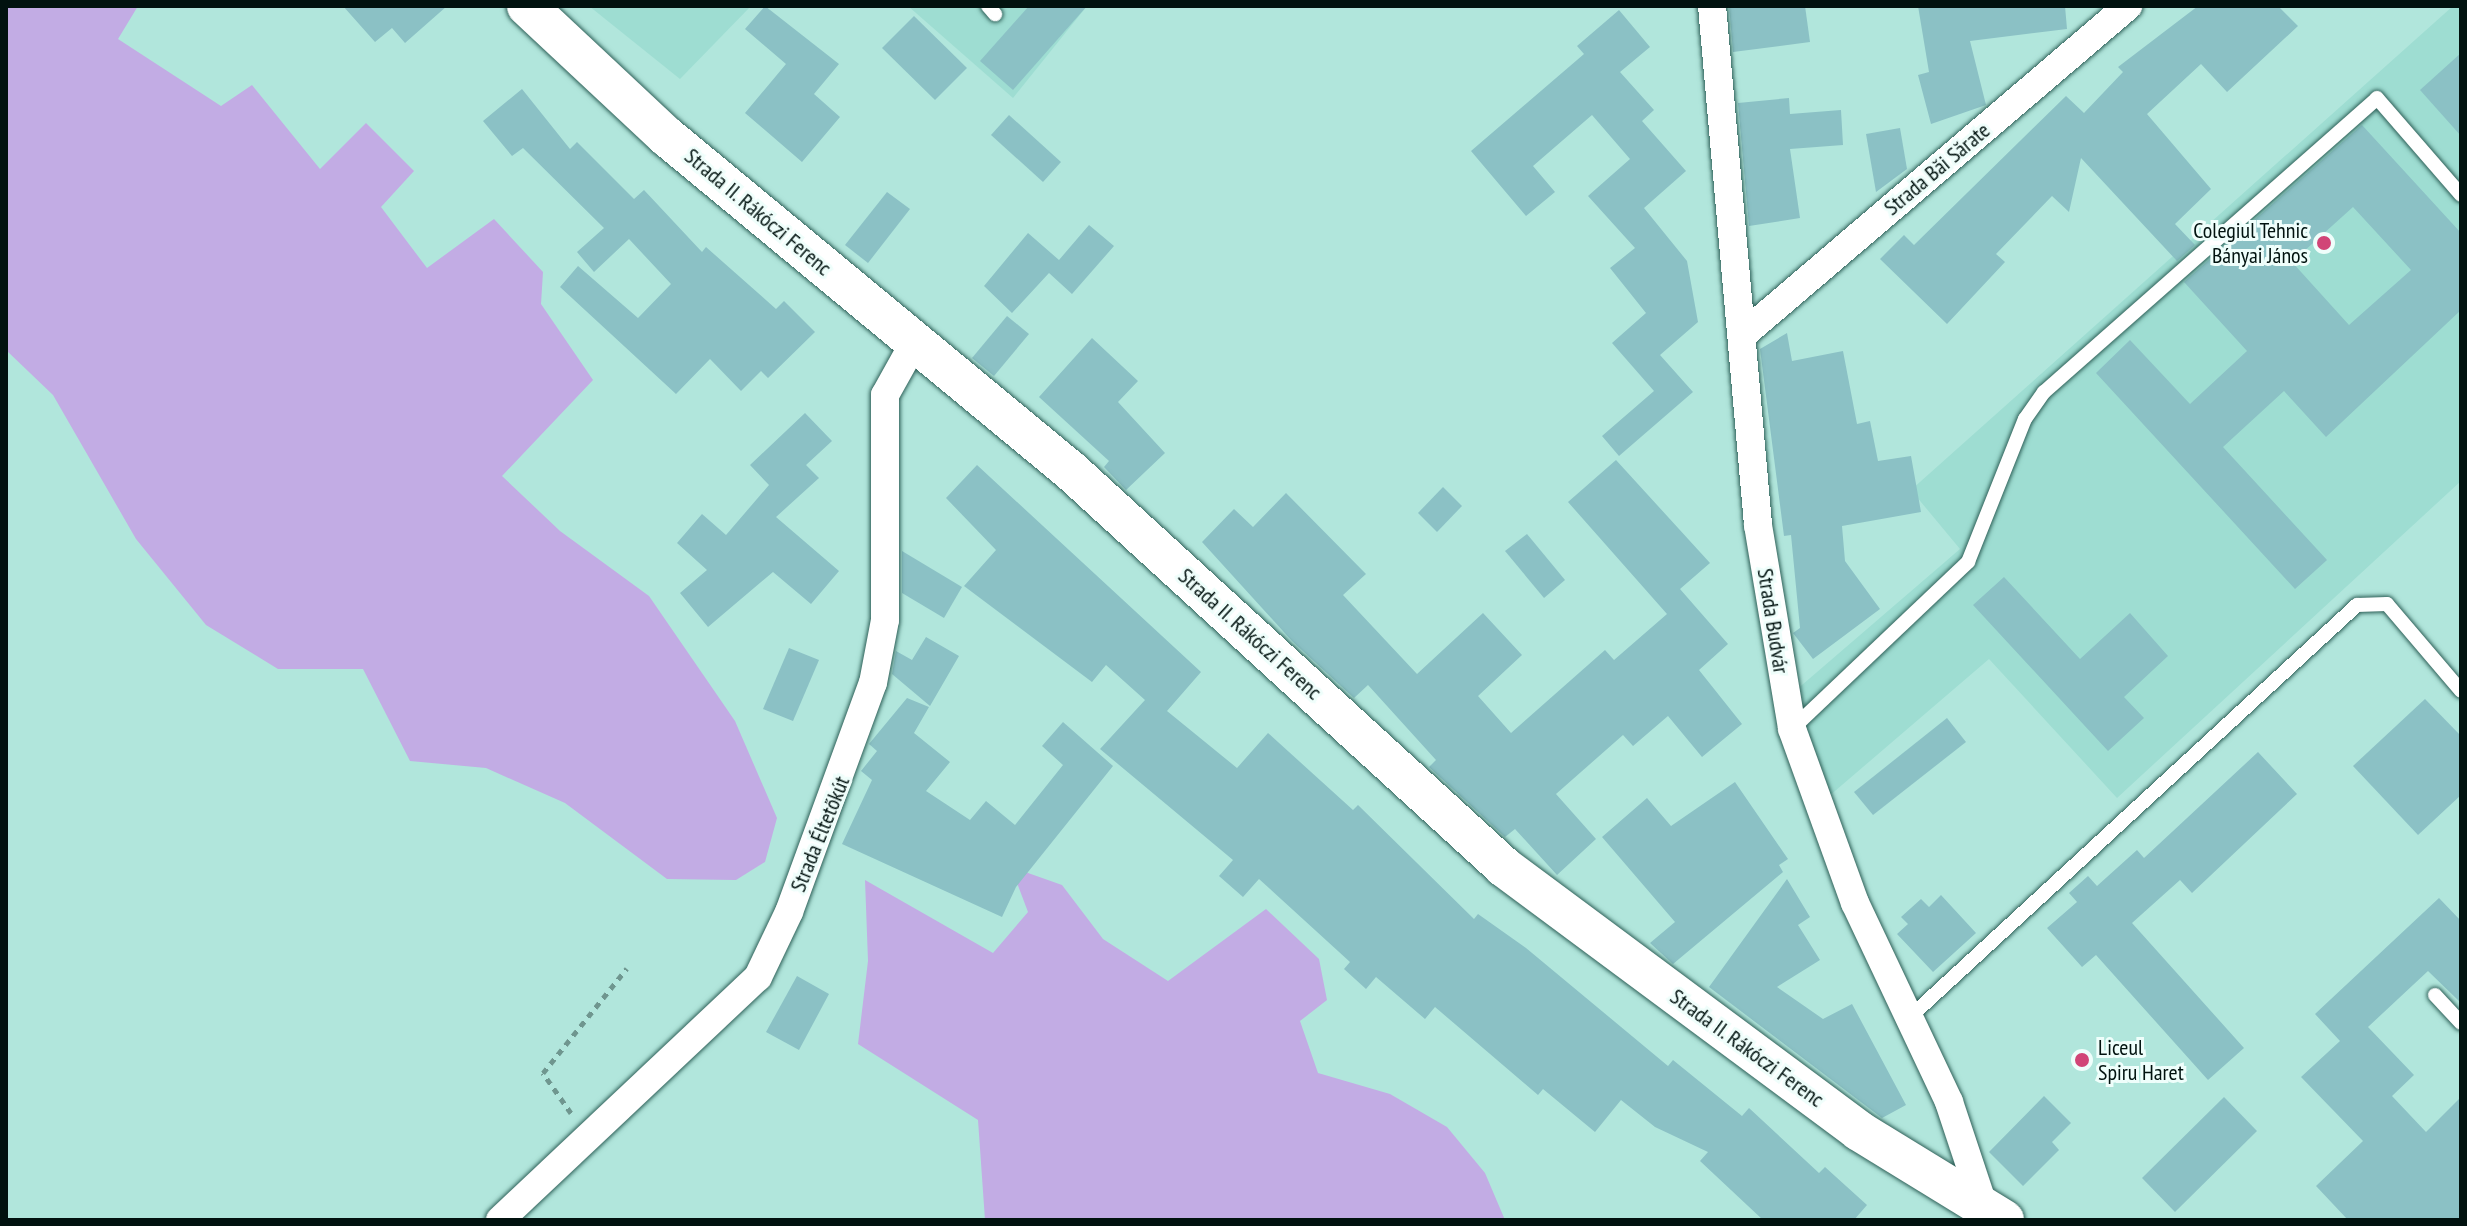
<!DOCTYPE html>
<html>
<head>
<meta charset="utf-8">
<style>
	body { margin:0 }
	#map { position:relative; width:2467px; height:1226px; overflow:hidden; background:#b1e6dc; font-family:"PT Sans Narrow",sans-serif }
	div>[style] { position:absolute }
	[style*='--x'] { left:calc(var(--x)*1px); top:calc(var(--y)*1px); width:calc(var(--w)*1px); rotate:calc(var(--a)*1deg) }
	.built>* { inset:0; background:#9eddd2 }
	.green>* { inset:0; background:#c2ace4 }
	.building>* { inset:0; background:#8bc1c5 }
	.path>* { height:5px; margin-top:-2.5px; transform-origin:0; background:repeating-linear-gradient(90deg,#6f968f 0 6px,transparent 0 12px) }
	.roads { filter:drop-shadow(0 0 2px #2e6058) drop-shadow(0 0 2px #2e6058) }
	.lane>* { height:14px; margin:-7px; padding:0 7px; transform-origin:7px; border-radius:7px; background:#fff }
	.street>* { height:28px; margin:-14px; padding:0 14px; transform-origin:14px; border-radius:14px; background:#fff }
	.secondary>* { height:40px; margin:-20px; padding:0 20px; transform-origin:20px; border-radius:20px; background:#fff }
	.dots>* { width:22px; height:22px; translate:-50% -50%; box-sizing:border-box; border:4px solid #effefb; border-radius:50% }
	span { translate:-50% -50%; white-space:nowrap; text-align:center; line-height:1.15; -webkit-text-stroke:6px #effefb; paint-order:stroke }
	.street-label { font-size:22px; color:#01120f }
	.poi-label { font-size:22px; color:#01120f }
	.right { translate:-100% -50%; text-align:right }
	.left { translate:0 -50%; text-align:left }
	.frame { position:absolute; inset:0; border:8px solid #01120f; pointer-events:none }
</style>
</head>
<body>
<div id="map">
	<div class="built">
		<i style="clip-path:polygon(589px 6px,751px 6px,680px 79px)"></i>
		<i style="clip-path:polygon(908px 6px,1087px 6px,1013px 98px)"></i>
		<i style="clip-path:polygon(2453px 6px,2461px 6px,2461px 481px,2117px 798px,1989px 659px,1828px 797px,1795px 691px,1960px 549px,1911px 490px)"></i>
	</div>
	<div class="green">
		<i style="clip-path:polygon(6px 6px,138px 6px,118px 39px,221px 106px,252px 85px,320px 169px,366px 123px,414px 171px,381px 207px,427px 268px,494px 219px,543px 272px,541px 304px,593px 380px,502px 476px,560px 531px,649px 596px,735px 721px,777px 818px,765px 862px,736px 880px,667px 879px,565px 803px,486px 768px,410px 761px,363px 669px,278px 669px,206px 625px,136px 539px,53px 395px,6px 350px)"></i>
		<i style="clip-path:polygon(1011px 867px,1062px 885px,1103px 939px,1168px 981px,1266px 909px,1319px 959px,1327px 1000px,1300px 1021px,1318px 1073px,1390px 1094px,1447px 1127px,1485px 1173px,1505px 1220px,985px 1220px,978px 1120px,858px 1044px,868px 961px,865px 880px,993px 953px,1028px 912px)"></i>
	</div>
	<div class="building">
		<i style="clip-path:polygon(343px 6px,447px 6px,405px 43px,392px 28px,375px 42px)"></i>
		<i style="clip-path:polygon(765px 6px,839px 64px,814px 94px,840px 117px,802px 162px,745px 113px,786px 64px,745px 29px)"></i>
		<i style="clip-path:polygon(1029px 6px,1087px 6px,1013px 90px,980px 61px)"></i>
		<i style="clip-path:polygon(1729px 6px,1805px 6px,1810px 42px,1733px 52px)"></i>
		<i style="clip-path:polygon(1918px 6px,2065px 6px,2067px 29px,1970px 41px,1986px 105px,1931px 124px,1918px 75px,1929px 72px)"></i>
		<i style="clip-path:polygon(2198px 6px,2278px 6px,2298px 26px,2227px 92px,2201px 64px,2147px 114px,2211px 189px,2175px 224px,2195px 245px,2177px 261px,2081px 158px,2069px 212px,2052px 196px,1996px 254px,2005px 262px,1947px 324px,1880px 259px,1904px 235px,1914px 245px,2066px 96px,2084px 113px,2123px 72px,2118px 67px)"></i>
		<i style="clip-path:polygon(1619px 10px,1650px 47px,1620px 72px,1654px 110px,1642px 121px,1686px 171px,1644px 208px,1687px 261px,1698px 322px,1660px 355px,1693px 392px,1619px 456px,1602px 436px,1654px 391px,1612px 343px,1646px 313px,1610px 268px,1635px 248px,1588px 196px,1630px 159px,1592px 115px,1533px 166px,1555px 192px,1526px 216px,1471px 151px,1584px 54px,1577px 46px)"></i>
		<i style="clip-path:polygon(914px 16px,967px 68px,935px 100px,882px 48px)"></i>
		<i style="clip-path:polygon(2461px 53px,2461px 136px,2420px 90px)"></i>
		<i style="clip-path:polygon(522px 89px,570px 149px,577px 142px,634px 199px,644px 190px,702px 252px,706px 247px,776px 309px,784px 301px,815px 332px,768px 378px,761px 371px,741px 391px,710px 359px,676px 394px,560px 287px,578px 266px,638px 318px,671px 284px,629px 239px,594px 272px,577px 252px,604px 228px,523px 148px,512px 156px,483px 121px)"></i>
		<i style="clip-path:polygon(1789px 98px,1790px 114px,1841px 110px,1843px 145px,1790px 149px,1800px 218px,1749px 226px,1738px 103px)"></i>
		<i style="clip-path:polygon(1009px 115px,1061px 162px,1043px 182px,991px 135px)"></i>
		<i style="clip-path:polygon(evenodd,2362px 125px,2461px 233px,2461px 310px,2326px 437px,2284px 391px,2223px 447px,2327px 560px,2295px 589px,2096px 373px,2130px 340px,2190px 404px,2247px 351px,2184px 282px,2362px 125px,2353px 207px,2411px 270px,2349px 325px,2292px 262px,2353px 207px)"></i>
		<i style="clip-path:polygon(1900px 128px,1907px 169px,1876px 192px,1866px 134px)"></i>
		<i style="clip-path:polygon(887px 192px,910px 209px,868px 263px,845px 245px)"></i>
		<i style="clip-path:polygon(1089px 225px,1114px 246px,1072px 294px,1049px 273px,1012px 313px,984px 286px,1028px 233px,1059px 260px)"></i>
		<i style="clip-path:polygon(1007px 316px,1029px 334px,994px 376px,972px 358px)"></i>
		<i style="clip-path:polygon(1787px 333px,1792px 361px,1843px 351px,1857px 424px,1870px 421px,1878px 461px,1911px 456px,1921px 512px,1842px 526px,1845px 561px,1880px 609px,1813px 659px,1793px 633px,1800px 628px,1791px 535px,1784px 536px,1760px 349px)"></i>
		<i style="clip-path:polygon(1092px 338px,1138px 381px,1118px 402px,1165px 453px,1126px 490px,1104px 467px,1109px 461px,1039px 397px)"></i>
		<i style="clip-path:polygon(805px 413px,832px 441px,806px 465px,819px 478px,776px 517px,839px 571px,811px 604px,773px 572px,708px 627px,680px 593px,707px 570px,677px 543px,702px 514px,726px 535px,769px 485px,750px 465px)"></i>
		<i style="clip-path:polygon(1616px 460px,1710px 563px,1680px 589px,1728px 644px,1699px 670px,1742px 724px,1702px 757px,1668px 716px,1633px 746px,1623px 735px,1556px 794px,1596px 839px,1557px 875px,1515px 829px,1505px 837px,1429px 767px,1436px 760px,1368px 685px,1354px 698px,1292px 641px,1202px 542px,1234px 509px,1253px 527px,1286px 493px,1366px 574px,1343px 595px,1417px 674px,1483px 613px,1522px 655px,1478px 696px,1511px 733px,1605px 650px,1614px 660px,1667px 614px,1568px 502px)"></i>
		<i style="clip-path:polygon(977px 465px,1201px 672px,1167px 711px,1237px 768px,1268px 733px,1353px 810px,1358px 805px,1474px 919px,1478px 914px,1526px 948px,1668px 1066px,1673px 1060px,1742px 1116px,1749px 1108px,1819px 1173px,1825px 1167px,1867px 1205px,1854px 1220px,1763px 1220px,1700px 1161px,1708px 1152px,1655px 1127px,1621px 1100px,1595px 1132px,1543px 1089px,1538px 1095px,1435px 1007px,1425px 1019px,1376px 977px,1366px 989px,1344px 969px,1350px 962px,1259px 879px,1243px 897px,1219px 876px,1233px 860px,1100px 749px,1145px 700px,1106px 665px,1092px 682px,964px 586px,996px 550px,946px 498px)"></i>
		<i style="clip-path:polygon(1443px 487px,1462px 506px,1437px 532px,1418px 513px)"></i>
		<i style="clip-path:polygon(1527px 534px,1565px 580px,1544px 598px,1505px 551px)"></i>
		<i style="clip-path:polygon(902px 551px,962px 587px,944px 618px,902px 593px)"></i>
		<i style="clip-path:polygon(2004px 577px,2080px 659px,2130px 613px,2168px 656px,2124px 697px,2144px 718px,2108px 751px,1973px 605px)"></i>
		<i style="clip-path:polygon(926px 637px,959px 656px,930px 706px,892px 674px,896px 651px,912px 660px)"></i>
		<i style="clip-path:polygon(789px 648px,819px 660px,793px 721px,763px 709px)"></i>
		<i style="clip-path:polygon(907px 698px,929px 707px,914px 733px,950px 762px,926px 791px,970px 820px,986px 801px,1015px 825px,1063px 765px,1042px 746px,1063px 722px,1113px 766px,1016px 887px,1002px 917px,842px 844px,872px 780px,861px 771px,877px 751px,869px 744px)"></i>
		<i style="clip-path:polygon(2425px 699px,2461px 736px,2461px 795px,2418px 835px,2353px 766px)"></i>
		<i style="clip-path:polygon(1947px 718px,1966px 742px,1873px 815px,1854px 792px)"></i>
		<i style="clip-path:polygon(2258px 752px,2297px 794px,2192px 893px,2180px 880px,2132px 923px,2244px 1048px,2208px 1080px,2096px 955px,2082px 967px,2047px 928px,2077px 902px,2069px 893px,2088px 876px,2097px 886px,2137px 850px,2144px 858px)"></i>
		<i style="clip-path:polygon(1735px 782px,1788px 859px,1779px 865px,1783px 872px,1673px 964px,1650px 943px,1675px 922px,1602px 837px,1647px 798px,1671px 826px)"></i>
		<i style="clip-path:polygon(1787px 879px,1810px 917px,1798px 925px,1820px 960px,1777px 987px,1823px 1019px,1852px 1004px,1906px 1105px,1882px 1118px,1709px 987px)"></i>
		<i style="clip-path:polygon(1941px 895px,1976px 933px,1933px 972px,1897px 934px,1908px 924px,1901px 917px,1921px 899px,1929px 907px)"></i>
		<i style="clip-path:polygon(2439px 898px,2461px 921px,2461px 1003px,2428px 971px,2368px 1027px,2414px 1075px,2392px 1096px,2426px 1132px,2461px 1097px,2461px 1220px,2348px 1220px,2316px 1186px,2363px 1141px,2301px 1077px,2340px 1041px,2315px 1014px)"></i>
		<i style="clip-path:polygon(797px 976px,829px 994px,799px 1050px,766px 1032px)"></i>
		<i style="clip-path:polygon(2044px 1096px,2071px 1123px,2052px 1142px,2059px 1150px,2023px 1186px,1989px 1152px)"></i>
		<i style="clip-path:polygon(2224px 1097px,2257px 1131px,2175px 1212px,2142px 1178px)"></i>
	</div>
	<div class="path">
		<i style="--x:571;--y:1113;--w:49;--a:-125"></i>
		<i style="--x:543;--y:1073;--w:134;--a:-51.3"></i>
	</div>
	<div class="roads">
		<div class="lane">
			<i style="--x:988;--y:6;--w:11;--a:49"></i>
			<i style="--x:1792;--y:729;--w:243;--a:-43.5"></i>
			<i style="--x:1968;--y:562;--w:154;--a:-68.3"></i>
			<i style="--x:2025;--y:419;--w:33;--a:-55"></i>
			<i style="--x:2044;--y:392;--w:444;--a:-41.4"></i>
			<i style="--x:2377;--y:98;--w:128;--a:49.1"></i>
			<i style="--x:2435;--y:995;--w:38;--a:47"></i>
			<i style="--x:1910;--y:1017;--w:608;--a:-42.67"></i>
			<i style="--x:2357;--y:605;--w:30;--a:-2"></i>
			<i style="--x:2387;--y:604;--w:114;--a:49.6"></i>
		</div>
		<div class="street">
			<i style="--x:1712;--y:6;--w:521;--a:84.93"></i>
			<i style="--x:1758;--y:525;--w:207;--a:80.5"></i>
			<i style="--x:1792;--y:729;--w:185;--a:70.1"></i>
			<i style="--x:1855;--y:903;--w:220;--a:64.7"></i>
			<i style="--x:1949;--y:1102;--w:104;--a:71.6"></i>
			<i style="--x:1745;--y:333;--w:504;--a:-40.49"></i>
			<i style="--x:500;--y:1220;--w:354;--a:-43.3"></i>
			<i style="--x:758;--y:977;--w:72;--a:-64.5"></i>
			<i style="--x:789;--y:912;--w:244;--a:-69.9"></i>
			<i style="--x:873;--y:683;--w:64;--a:-79.2"></i>
			<i style="--x:885;--y:620;--w:225;--a:-90"></i>
			<i style="--x:885;--y:395;--w:62;--a:-60.9"></i>
		</div>
		<div class="secondary">
			<i style="--x:527;--y:6;--w:190;--a:43.1"></i>
			<i style="--x:666;--y:136;--w:526;--a:39.6"></i>
			<i style="--x:1071;--y:471;--w:587;--a:42.44"></i>
			<i style="--x:1504;--y:867;--w:442;--a:36.6"></i>
			<i style="--x:1859;--y:1131;--w:170;--a:31.5"></i>
		</div>
	</div>
	<div class="dots">
		<i style="left:2324px;top:243px;background:#d14577"></i>
		<i style="left:2082px;top:1060px;background:#d14577"></i>
	</div>
	<div class="street-label">
		<span style="left:1937px;top:169px;rotate:-40deg">Strada Băi Sărate</span>
		<span style="left:758px;top:212px;rotate:40deg">Strada II. Rákóczi Ferenc</span>
		<span style="left:1773px;top:621px;rotate:81deg">Strada Budvár</span>
		<span style="left:1250px;top:634px;rotate:42deg">Strada II. Rákóczi Ferenc</span>
		<span style="left:820px;top:834px;rotate:-68deg">Strada Éltetőkút</span>
		<span style="left:1747px;top:1048px;rotate:36deg">Strada II. Rákóczi Ferenc</span>
	</div>
	<div class="poi-label">
		<span class="right" style="left:2308px;top:243px">Colegiul Tehnic<br>Bányai János</span>
		<span class="left" style="left:2098px;top:1060px">Liceul<br>Spiru Haret</span>
	</div>
	<div class="frame"></div>
</div>
</body>
</html>
